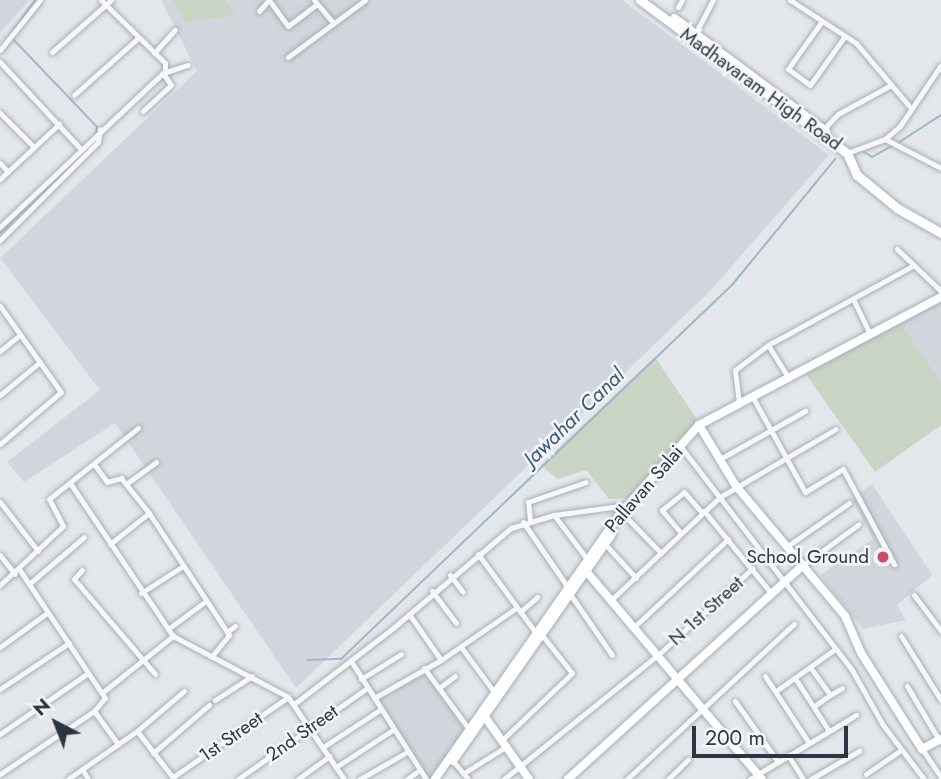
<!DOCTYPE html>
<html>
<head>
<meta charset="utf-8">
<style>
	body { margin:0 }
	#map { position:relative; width:941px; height:779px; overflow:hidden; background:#e3e7eb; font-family:Jost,sans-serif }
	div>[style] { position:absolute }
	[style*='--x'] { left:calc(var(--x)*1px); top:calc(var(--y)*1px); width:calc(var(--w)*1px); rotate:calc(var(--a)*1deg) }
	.built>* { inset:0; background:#d1d6dd }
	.green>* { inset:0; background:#cad4c4 }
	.stream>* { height:2px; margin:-1px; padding:0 1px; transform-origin:1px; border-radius:1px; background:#9fb8c9 }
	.roads { filter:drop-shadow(0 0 2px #a8aeb5) drop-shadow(0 0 2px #a8aeb5) }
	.street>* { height:5px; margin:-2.5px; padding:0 2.5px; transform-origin:2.5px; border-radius:2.5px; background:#f6f7f9 }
	.secondary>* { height:8px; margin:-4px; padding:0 4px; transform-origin:4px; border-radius:4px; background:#fff }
	.primary>* { height:9px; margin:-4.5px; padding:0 4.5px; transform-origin:4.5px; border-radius:4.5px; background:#fff }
	.dots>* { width:19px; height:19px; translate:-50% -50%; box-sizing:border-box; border:4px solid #f3f5f8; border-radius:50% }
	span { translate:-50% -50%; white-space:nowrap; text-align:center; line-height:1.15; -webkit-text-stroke:5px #f3f5f8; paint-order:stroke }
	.street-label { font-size:19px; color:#2b3642 }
	.poi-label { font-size:19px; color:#2b3642 }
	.right { translate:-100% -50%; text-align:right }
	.water-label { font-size:21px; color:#365976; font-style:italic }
	.north { position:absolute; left:21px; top:688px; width:70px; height:70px; -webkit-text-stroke:5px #f3f5f8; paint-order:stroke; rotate:318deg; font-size:19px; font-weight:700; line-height:28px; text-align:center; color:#2b3642 }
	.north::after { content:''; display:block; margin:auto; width:24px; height:32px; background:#2b3642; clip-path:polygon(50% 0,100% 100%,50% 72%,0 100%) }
	.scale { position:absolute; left:692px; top:726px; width:156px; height:32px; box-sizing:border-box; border:4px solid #2b3642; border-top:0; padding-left:9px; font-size:21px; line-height:24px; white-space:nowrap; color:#2b3642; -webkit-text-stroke:5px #f3f5f8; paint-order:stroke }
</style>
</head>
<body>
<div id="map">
	<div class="built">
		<i style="clip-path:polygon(0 0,29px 0,0 33px)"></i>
		<i style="clip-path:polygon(161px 0,622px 0,829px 155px,710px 291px,296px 688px,115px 423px,24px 482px,7px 462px,100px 390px,0 258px,197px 71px)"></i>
		<i style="clip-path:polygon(941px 302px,941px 382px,900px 322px)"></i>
		<i style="clip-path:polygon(872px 484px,932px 575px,897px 605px,906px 620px,863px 629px,820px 575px,873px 539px,852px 499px)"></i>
		<i style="clip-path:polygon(424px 668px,466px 728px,434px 779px,428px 779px,376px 698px)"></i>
	</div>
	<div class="green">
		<i style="clip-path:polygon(173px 0,226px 0,235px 15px,185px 22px)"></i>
		<i style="clip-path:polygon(900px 322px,941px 382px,941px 425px,875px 472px,805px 373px)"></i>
		<i style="clip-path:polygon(655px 357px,698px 421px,629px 498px,609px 499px,586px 470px,558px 479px,541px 465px)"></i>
	</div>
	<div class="stream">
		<i style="--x:12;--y:32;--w:39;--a:-54"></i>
		<i style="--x:12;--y:38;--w:123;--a:46.3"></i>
		<i style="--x:97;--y:127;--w:7;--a:98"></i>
		<i style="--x:898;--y:143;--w:51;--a:-33.1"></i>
		<i style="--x:864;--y:152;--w:9;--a:32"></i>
		<i style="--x:872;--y:157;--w:25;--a:-29"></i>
		<i style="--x:0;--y:233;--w:74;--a:-45"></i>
		<i style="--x:308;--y:660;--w:33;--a:-2"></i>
		<i style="--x:341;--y:659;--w:541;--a:-43.73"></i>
		<i style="--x:732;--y:285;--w:163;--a:-50.7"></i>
	</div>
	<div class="roads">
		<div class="street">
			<i style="--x:101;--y:0;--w:90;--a:44.5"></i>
			<i style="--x:165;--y:63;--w:8;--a:90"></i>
			<i style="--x:314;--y:0;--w:30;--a:50"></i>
			<i style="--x:790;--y:0;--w:79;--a:33.1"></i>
			<i style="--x:856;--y:43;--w:82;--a:49.9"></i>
			<i style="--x:678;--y:7;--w:8;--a:-60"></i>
			<i style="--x:259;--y:11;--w:15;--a:-48"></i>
			<i style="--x:269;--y:0;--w:32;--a:54"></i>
			<i style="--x:288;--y:26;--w:36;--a:-37"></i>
			<i style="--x:822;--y:21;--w:59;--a:125.3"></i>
			<i style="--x:788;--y:69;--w:27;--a:36"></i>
			<i style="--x:810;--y:85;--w:60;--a:-54.5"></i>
			<i style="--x:695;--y:34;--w:38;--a:-62"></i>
			<i style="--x:0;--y:50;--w:64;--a:-51.3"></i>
			<i style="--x:52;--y:52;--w:79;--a:-41.4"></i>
			<i style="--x:154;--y:53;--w:31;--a:-48"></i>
			<i style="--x:288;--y:57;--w:96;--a:-36.5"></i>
			<i style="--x:0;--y:62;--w:117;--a:47.1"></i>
			<i style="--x:74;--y:95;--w:86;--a:-41.7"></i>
			<i style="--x:143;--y:111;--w:38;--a:-43"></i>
			<i style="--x:171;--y:85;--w:14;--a:-124"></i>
			<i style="--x:0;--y:113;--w:48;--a:45"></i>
			<i style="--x:822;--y:131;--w:23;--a:-47"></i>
			<i style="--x:838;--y:114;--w:60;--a:-28.7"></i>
			<i style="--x:885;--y:139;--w:63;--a:27.4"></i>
			<i style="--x:847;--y:153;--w:40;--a:-20.2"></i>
			<i style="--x:885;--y:139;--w:20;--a:-41"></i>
			<i style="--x:900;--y:126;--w:73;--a:-56.1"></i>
			<i style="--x:0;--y:163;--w:12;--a:48"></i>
			<i style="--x:0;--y:179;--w:81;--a:-43"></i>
			<i style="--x:0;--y:227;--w:224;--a:-43.4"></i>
			<i style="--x:163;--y:73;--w:26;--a:-18"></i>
			<i style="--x:0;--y:240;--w:139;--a:-45"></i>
			<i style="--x:98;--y:142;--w:13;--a:-81"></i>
			<i style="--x:897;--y:249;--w:61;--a:43.7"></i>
			<i style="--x:854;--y:301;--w:37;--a:64"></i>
			<i style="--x:0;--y:306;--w:105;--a:54.7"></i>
			<i style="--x:61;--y:392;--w:80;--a:139.6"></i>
			<i style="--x:768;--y:345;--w:38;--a:58"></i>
			<i style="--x:0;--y:351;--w:26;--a:-39"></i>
			<i style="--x:0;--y:395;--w:52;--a:-39.5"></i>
			<i style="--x:752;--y:396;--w:110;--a:61.1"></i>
			<i style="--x:805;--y:492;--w:44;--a:-31.2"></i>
			<i style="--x:843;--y:469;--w:108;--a:61.8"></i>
			<i style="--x:739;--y:403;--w:33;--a:-97"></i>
			<i style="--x:735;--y:370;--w:41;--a:-37.1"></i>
			<i style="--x:768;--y:345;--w:166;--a:-28.7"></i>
			<i style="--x:681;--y:447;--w:281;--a:52.5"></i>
			<i style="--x:852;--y:670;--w:63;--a:60.6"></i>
			<i style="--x:883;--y:725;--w:68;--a:52.8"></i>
			<i style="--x:720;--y:459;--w:98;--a:-29.5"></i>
			<i style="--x:94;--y:464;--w:22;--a:54"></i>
			<i style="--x:107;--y:482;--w:15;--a:-16"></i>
			<i style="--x:121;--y:478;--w:45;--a:51.3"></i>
			<i style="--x:149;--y:513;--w:146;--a:56.7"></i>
			<i style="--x:229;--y:635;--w:28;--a:129"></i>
			<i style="--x:70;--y:483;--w:184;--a:56.1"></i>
			<i style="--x:173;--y:636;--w:130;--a:27.9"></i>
			<i style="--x:288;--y:697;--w:99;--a:55.7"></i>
			<i style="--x:126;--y:484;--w:37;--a:-36"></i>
			<i style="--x:0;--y:502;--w:62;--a:52.2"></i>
			<i style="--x:704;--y:511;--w:107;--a:50.7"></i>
			<i style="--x:554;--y:515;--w:55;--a:53.1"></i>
			<i style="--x:625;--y:516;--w:52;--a:45.8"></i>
			<i style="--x:530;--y:520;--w:18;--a:-96"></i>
			<i style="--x:528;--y:502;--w:61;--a:-19"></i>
			<i style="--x:523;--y:522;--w:78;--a:55.5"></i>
			<i style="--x:681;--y:533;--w:30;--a:-130"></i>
			<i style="--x:662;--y:510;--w:28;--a:-39"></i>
			<i style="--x:684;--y:492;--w:28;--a:49"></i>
			<i style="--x:110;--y:544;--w:50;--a:-38.5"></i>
			<i style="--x:605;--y:544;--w:46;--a:47.6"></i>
			<i style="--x:786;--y:547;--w:77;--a:-34.9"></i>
			<i style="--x:478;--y:554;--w:98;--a:53.7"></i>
			<i style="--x:0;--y:555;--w:24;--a:52"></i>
			<i style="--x:803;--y:565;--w:69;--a:-36.2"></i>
			<i style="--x:82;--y:570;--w:12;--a:132"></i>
			<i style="--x:74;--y:579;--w:125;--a:49.5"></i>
			<i style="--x:450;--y:575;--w:21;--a:53"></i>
			<i style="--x:29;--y:584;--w:72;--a:-40.5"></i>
			<i style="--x:0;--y:585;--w:86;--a:-43.1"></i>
			<i style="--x:63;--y:526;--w:30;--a:-117"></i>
			<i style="--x:49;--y:499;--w:114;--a:-38.6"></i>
			<i style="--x:432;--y:591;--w:40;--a:53"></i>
			<i style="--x:141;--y:593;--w:50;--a:-32.7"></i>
			<i style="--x:570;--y:594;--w:74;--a:55.5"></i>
			<i style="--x:914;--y:595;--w:45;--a:53.1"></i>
			<i style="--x:611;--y:600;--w:150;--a:-43.4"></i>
			<i style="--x:720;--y:497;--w:134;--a:-30.4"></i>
			<i style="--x:520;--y:612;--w:23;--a:-41"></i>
			<i style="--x:409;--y:614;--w:56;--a:55.2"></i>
			<i style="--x:634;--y:627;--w:129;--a:-43.1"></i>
			<i style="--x:168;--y:629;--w:47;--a:-36.4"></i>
			<i style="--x:227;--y:632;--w:10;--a:-37"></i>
			<i style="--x:901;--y:636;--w:75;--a:58"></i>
			<i style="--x:0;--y:647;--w:58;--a:-35.9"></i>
			<i style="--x:461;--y:647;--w:56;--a:53.7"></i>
			<i style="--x:351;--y:661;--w:140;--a:57.6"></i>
			<i style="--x:810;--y:667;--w:34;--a:54"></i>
			<i style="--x:830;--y:695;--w:19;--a:145"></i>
			<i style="--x:424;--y:668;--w:74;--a:53.7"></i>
			<i style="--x:765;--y:676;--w:80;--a:56.7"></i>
			<i style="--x:795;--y:678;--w:63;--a:57.3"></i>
			<i style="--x:361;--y:679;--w:47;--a:-32"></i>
			<i style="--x:907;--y:686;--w:63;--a:59.3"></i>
			<i style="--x:439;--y:688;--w:20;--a:-37"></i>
			<i style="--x:0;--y:689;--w:83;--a:-33.7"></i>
			<i style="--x:776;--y:691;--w:72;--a:-35.4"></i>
			<i style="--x:103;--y:692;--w:90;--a:-38.7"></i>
			<i style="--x:830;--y:695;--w:14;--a:-30"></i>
			<i style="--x:374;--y:698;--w:77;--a:-29.6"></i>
			<i style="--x:441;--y:660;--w:91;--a:-34.7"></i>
			<i style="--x:215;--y:700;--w:44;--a:-33"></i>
			<i style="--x:735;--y:701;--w:75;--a:54.8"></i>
			<i style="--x:294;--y:704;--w:125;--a:-37.5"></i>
			<i style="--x:393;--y:628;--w:155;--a:-40.3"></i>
			<i style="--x:511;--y:528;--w:45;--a:-16.8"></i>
			<i style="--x:554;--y:515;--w:74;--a:-7.8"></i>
			<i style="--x:94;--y:711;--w:41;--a:54"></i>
			<i style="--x:137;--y:731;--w:62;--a:-40.4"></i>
			<i style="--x:0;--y:734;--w:107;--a:-34.7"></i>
			<i style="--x:502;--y:740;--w:97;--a:-43.7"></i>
			<i style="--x:572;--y:673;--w:48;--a:-128.3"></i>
			<i style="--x:323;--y:747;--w:69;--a:-33.2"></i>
			<i style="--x:922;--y:749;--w:34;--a:56"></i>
			<i style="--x:153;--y:753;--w:74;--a:-40.6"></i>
			<i style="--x:788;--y:755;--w:28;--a:58"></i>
			<i style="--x:453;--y:761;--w:23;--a:50"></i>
			<i style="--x:336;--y:767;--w:69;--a:-33.2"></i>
			<i style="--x:82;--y:769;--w:12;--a:59"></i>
			<i style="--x:464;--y:773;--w:51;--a:-32.1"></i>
			<i style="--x:0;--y:774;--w:113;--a:-33.8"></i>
			<i style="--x:94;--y:711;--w:17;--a:-50"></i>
			<i style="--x:105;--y:698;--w:155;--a:-123.7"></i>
			<i style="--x:866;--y:774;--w:42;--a:-34.4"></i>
			<i style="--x:173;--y:777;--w:140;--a:-34.8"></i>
			<i style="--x:68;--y:779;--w:84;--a:-34.8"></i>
			<i style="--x:137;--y:731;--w:61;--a:52.4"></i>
			<i style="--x:238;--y:779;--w:158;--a:-35.2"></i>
			<i style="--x:298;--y:779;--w:39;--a:-36"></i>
			<i style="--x:360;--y:779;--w:54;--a:-29.9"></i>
			<i style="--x:407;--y:779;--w:16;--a:-35"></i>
			<i style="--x:504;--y:779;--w:199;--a:-38.9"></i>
			<i style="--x:659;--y:654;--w:127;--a:-42.5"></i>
			<i style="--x:627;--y:779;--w:228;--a:-42.9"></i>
			<i style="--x:668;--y:779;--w:28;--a:-44"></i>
			<i style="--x:750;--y:779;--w:124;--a:-31.1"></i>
			<i style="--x:811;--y:779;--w:56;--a:-30.3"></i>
		</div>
		<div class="secondary">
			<i style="--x:699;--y:425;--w:71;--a:58.8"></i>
			<i style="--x:736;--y:486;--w:170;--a:50"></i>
			<i style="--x:845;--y:616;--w:40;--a:66.6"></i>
			<i style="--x:861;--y:653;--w:114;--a:57.6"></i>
			<i style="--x:922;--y:749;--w:21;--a:-28"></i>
			<i style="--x:586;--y:571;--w:272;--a:49.8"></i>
			<i style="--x:485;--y:717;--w:76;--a:54.6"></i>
			<i style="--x:453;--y:761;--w:277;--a:-55"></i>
			<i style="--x:435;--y:779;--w:323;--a:-55.1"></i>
			<i style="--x:620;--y:514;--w:119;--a:-48.4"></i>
			<i style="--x:699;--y:425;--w:274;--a:-27.9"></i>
			<i style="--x:568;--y:779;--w:318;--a:-42.3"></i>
		</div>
		<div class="primary">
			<i style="--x:640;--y:0;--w:257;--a:36.5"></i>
			<i style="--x:847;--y:153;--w:24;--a:66"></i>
			<i style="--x:857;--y:175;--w:52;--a:39.5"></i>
			<i style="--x:897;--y:208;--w:51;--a:29.6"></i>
			<i style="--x:674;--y:18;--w:189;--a:36.8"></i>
		</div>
	</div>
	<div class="dots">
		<i style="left:883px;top:557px;background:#cb4d6d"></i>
	</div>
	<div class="street-label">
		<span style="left:761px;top:89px;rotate:36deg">Madhavaram High Road</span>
		<span style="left:644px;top:489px;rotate:-49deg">Pallavan Salai</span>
		<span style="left:706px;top:611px;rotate:-42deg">N 1st Street</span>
		<span style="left:302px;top:733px;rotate:-35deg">2nd Street</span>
		<span style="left:231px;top:737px;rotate:-35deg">1st Street</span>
	</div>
	<div class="poi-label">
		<span class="right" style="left:869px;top:557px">School Ground</span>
	</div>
	<div class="water-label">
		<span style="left:574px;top:417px;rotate:-44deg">Jawahar Canal</span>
	</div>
	<div class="north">N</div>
	<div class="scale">200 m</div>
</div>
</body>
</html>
